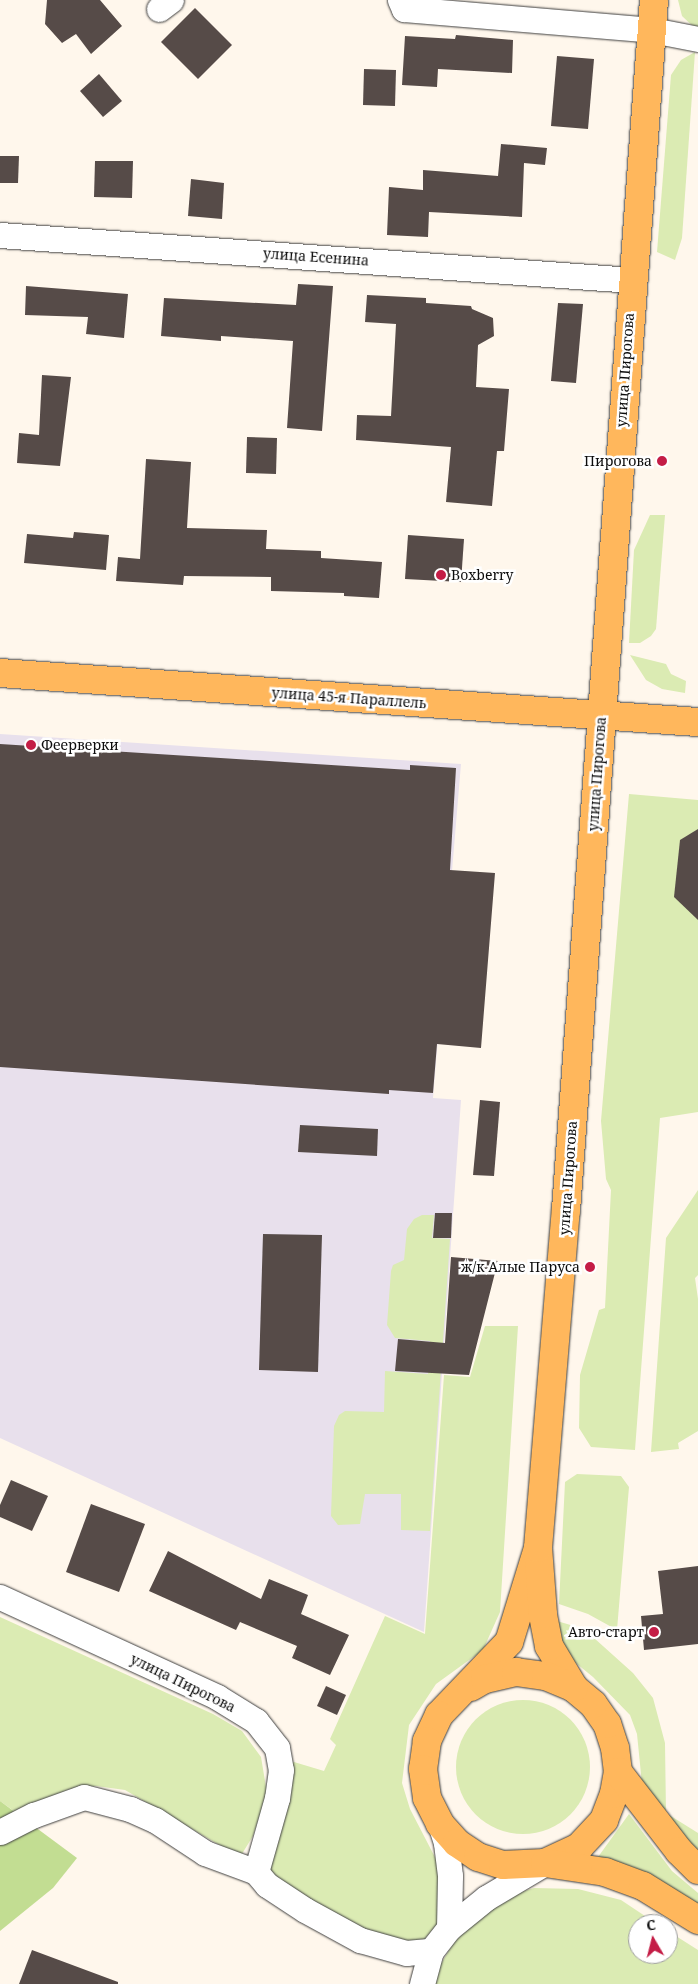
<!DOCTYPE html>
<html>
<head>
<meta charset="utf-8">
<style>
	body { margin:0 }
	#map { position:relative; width:698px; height:1984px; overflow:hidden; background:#fff7ec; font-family:"Noto Serif",serif }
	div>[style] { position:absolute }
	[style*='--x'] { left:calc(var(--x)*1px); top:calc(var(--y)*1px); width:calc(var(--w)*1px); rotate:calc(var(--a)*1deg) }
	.industrial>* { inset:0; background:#e8e0ec }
	.green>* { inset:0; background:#dbebb3 }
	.round { border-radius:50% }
	.forest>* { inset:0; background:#c2dd92 }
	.building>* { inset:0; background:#564b48 }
	.roads { filter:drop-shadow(0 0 1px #3f3f3f) drop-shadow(0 0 1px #3f3f3f) }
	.minor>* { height:25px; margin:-12.5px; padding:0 12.5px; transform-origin:12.5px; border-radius:12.5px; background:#fff }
	.major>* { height:28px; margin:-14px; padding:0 14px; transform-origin:14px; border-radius:14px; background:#ffb75c }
	.dots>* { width:14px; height:14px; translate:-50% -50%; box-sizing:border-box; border:2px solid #fff; border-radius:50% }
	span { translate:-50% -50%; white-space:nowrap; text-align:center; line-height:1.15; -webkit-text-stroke:5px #fff; paint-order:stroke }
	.street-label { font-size:14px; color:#0c0c0c }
	.poi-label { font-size:14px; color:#0c0c0c }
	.right { translate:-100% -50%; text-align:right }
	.left { translate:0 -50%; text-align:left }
	.north { position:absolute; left:628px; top:1914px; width:50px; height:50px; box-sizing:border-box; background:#fff; border:1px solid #9e9e9e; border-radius:50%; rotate:352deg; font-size:14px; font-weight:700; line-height:20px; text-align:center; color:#0c0c0c }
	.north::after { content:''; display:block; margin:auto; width:18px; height:22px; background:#c41d46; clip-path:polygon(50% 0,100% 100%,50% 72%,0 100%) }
</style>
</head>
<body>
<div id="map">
	<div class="industrial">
		<i style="clip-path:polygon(0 734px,461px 764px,433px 1098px,461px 1100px,424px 1632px,0 1438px)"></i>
	</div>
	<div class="green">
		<i style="clip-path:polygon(678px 0,698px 0,698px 31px,682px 16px)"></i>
		<i style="clip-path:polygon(695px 52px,682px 238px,675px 260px,657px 252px,671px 75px,681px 60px)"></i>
		<i style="clip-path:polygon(650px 515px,665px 515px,656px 629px,651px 636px,640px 643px,629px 643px,634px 550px)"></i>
		<i style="clip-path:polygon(630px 655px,666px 664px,671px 674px,686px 681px,685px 693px,662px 689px,646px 680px)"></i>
		<i style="clip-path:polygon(629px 794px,698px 800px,698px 1112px,660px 1118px,635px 1450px,591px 1447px,579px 1428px,580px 1375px,599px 1310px,605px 1308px,611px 1190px,606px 1179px,601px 1121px)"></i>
		<i style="clip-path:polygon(698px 1190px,698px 1275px,695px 1278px,698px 1299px,698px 1431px,678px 1443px,679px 1449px,651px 1452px,666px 1238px)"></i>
		<i style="clip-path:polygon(422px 1215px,434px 1215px,432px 1238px,450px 1239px,430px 1531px,401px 1530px,401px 1494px,365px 1494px,360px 1524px,338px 1525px,331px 1516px,334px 1426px,339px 1415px,345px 1411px,384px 1412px,385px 1371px,428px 1374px,430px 1341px,395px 1338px,387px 1325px,391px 1271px,393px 1265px,404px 1260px,407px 1229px,414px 1219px)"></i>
		<i style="clip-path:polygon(485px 1326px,518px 1326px,500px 1612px,483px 1650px,436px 1684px,409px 1725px,402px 1783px,410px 1809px,439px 1865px,442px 1919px,422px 1942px,380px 1943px,271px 1882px,265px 1855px,288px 1766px,294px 1762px,324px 1771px,336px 1745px,330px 1739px,385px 1616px,425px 1634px,444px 1375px,470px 1377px)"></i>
		<i style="clip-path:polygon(577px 1474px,621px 1476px,629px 1487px,617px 1630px,588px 1614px,559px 1604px,565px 1482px)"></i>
		<i style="clip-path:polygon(0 1617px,213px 1714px,242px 1731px,261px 1757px,267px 1793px,253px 1836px,240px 1857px,125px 1790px,96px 1786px,67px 1790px,21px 1816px,0 1801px)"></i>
		<i style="clip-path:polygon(557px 1621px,584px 1629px,633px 1673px,653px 1698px,665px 1743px,666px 1813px,698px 1833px,698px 1859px,642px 1784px,637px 1734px,630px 1715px,593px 1677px,566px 1655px)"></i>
		<i class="round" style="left:456px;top:1700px;width:134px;height:134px"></i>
		<i style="clip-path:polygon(629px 1814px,672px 1871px,698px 1893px,698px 1911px,598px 1857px)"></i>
		<i style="clip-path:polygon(534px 1888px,578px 1889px,621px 1900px,657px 1924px,638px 1924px,638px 1954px,668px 1954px,668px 1931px,698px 1950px,698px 1984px,434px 1984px,438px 1969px,465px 1923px,492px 1901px)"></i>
	</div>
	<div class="forest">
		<i style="clip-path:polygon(0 1801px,77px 1858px,53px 1888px,0 1931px)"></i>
	</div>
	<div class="building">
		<i style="clip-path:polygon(47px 0,100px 0,122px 26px,91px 54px,76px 34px,62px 43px,45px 24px)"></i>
		<i style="clip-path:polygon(195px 8px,232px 45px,198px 79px,161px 42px)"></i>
		<i style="clip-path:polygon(456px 35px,513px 40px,512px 73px,438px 69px,437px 87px,402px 85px,405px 36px,455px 39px)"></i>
		<i style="clip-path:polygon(557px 56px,594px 59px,588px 129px,551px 126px)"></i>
		<i style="clip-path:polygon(364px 69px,396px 70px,395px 106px,363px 105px)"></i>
		<i style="clip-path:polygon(99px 74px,122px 101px,103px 117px,80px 91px)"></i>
		<i style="clip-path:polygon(501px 144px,547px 148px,545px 165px,524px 163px,522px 217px,429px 212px,428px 237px,387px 235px,389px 187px,423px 190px,423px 170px,498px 176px)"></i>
		<i style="clip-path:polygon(0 156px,19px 156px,18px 183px,0 183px)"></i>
		<i style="clip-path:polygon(95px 161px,133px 161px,132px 198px,94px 197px)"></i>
		<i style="clip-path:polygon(191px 179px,224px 183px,222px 219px,188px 216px)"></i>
		<i style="clip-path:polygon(298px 284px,333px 286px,322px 431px,287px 428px,293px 341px,221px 336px,221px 341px,161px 336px,164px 298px,296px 305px)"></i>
		<i style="clip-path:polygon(26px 286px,128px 294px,124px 338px,86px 334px,88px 317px,25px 315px)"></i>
		<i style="clip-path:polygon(367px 295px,426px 298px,426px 303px,471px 306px,472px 309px,493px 318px,494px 336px,478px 345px,476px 387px,509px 389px,504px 451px,497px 451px,492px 506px,446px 502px,451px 447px,356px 440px,357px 415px,391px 416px,396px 324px,365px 322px)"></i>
		<i style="clip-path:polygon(558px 303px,583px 304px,576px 383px,551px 381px)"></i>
		<i style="clip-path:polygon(42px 375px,71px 377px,60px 466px,17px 463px,19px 433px,39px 435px)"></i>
		<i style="clip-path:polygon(247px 437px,277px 438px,276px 474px,246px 473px)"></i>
		<i style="clip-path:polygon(146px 459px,191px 462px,187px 528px,267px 530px,266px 549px,321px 551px,321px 558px,382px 562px,379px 598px,344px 596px,344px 593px,271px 591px,271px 577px,184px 576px,183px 585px,116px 581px,118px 557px,140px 559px)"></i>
		<i style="clip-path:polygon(74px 532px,109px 535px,106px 570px,24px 563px,27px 534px,73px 538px)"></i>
		<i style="clip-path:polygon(408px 535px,464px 539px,461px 582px,405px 579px)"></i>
		<i style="clip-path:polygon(0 744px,410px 770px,410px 765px,456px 768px,450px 870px,495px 873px,481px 1048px,437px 1044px,433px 1093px,389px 1090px,389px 1094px,0 1067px)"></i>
		<i style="clip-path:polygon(698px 829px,698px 920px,674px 897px,680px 840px)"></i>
		<i style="clip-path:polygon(480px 1100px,500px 1102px,494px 1176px,473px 1175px)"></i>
		<i style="clip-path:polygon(300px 1125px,378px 1129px,377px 1156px,298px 1152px)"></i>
		<i style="clip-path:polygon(435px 1213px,452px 1213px,451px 1238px,433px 1238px)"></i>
		<i style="clip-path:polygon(263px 1234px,322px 1235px,318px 1372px,259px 1370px)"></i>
		<i style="clip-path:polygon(451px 1257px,498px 1261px,469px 1375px,395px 1371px,398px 1339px,445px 1343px)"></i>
		<i style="clip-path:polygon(11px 1480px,48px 1496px,32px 1531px,0 1517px,0 1505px)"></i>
		<i style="clip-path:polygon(91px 1504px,145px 1524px,119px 1592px,66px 1572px)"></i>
		<i style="clip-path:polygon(168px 1551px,261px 1599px,269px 1579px,308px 1595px,301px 1614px,349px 1635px,330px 1675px,292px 1658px,297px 1646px,240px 1622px,236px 1630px,149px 1591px)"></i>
		<i style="clip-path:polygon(698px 1566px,698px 1644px,644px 1650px,641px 1616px,663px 1614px,658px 1571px)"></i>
		<i style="clip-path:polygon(326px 1686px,346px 1695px,337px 1715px,317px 1706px)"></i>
		<i style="clip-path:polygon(32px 1950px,118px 1982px,118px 1984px,19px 1984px)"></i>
	</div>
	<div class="roads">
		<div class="minor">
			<i style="--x:400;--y:0;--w:10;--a:66"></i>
			<i style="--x:404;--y:9;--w:249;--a:4.8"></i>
			<i style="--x:652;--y:30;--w:47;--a:11.1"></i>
			<i style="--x:159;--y:9;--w:15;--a:-37"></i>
			<i style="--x:0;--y:235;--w:634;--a:4.07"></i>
			<i style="--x:0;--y:1597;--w:239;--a:24.7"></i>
			<i style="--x:217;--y:1697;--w:46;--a:31.6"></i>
			<i style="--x:256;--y:1721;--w:34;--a:52"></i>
			<i style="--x:277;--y:1748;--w:22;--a:80"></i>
			<i style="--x:281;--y:1770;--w:28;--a:98"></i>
			<i style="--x:277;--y:1798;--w:77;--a:105.8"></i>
			<i style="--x:256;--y:1872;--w:17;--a:50"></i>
			<i style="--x:267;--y:1885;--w:45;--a:33.3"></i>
			<i style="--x:305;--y:1910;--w:63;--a:28.6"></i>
			<i style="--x:360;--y:1940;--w:48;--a:15.8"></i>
			<i style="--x:406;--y:1953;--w:25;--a:-5"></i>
			<i style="--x:440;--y:1824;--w:20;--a:72"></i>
			<i style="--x:446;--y:1843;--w:33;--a:83"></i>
			<i style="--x:450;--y:1876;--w:52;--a:91.1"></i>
			<i style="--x:0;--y:1832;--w:38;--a:-27"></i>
			<i style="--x:34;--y:1815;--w:53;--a:-19.8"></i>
			<i style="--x:84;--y:1797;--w:48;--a:14.6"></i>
			<i style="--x:130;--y:1809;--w:27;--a:24"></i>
			<i style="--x:155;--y:1820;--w:60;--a:33.4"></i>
			<i style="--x:205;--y:1853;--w:54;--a:20.4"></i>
			<i style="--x:422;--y:1984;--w:34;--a:-75"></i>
			<i style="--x:431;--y:1951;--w:29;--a:-52"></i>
			<i style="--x:449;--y:1928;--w:48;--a:-39"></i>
			<i style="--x:486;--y:1898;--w:69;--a:-30.7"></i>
		</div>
		<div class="major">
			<i style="--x:0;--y:673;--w:700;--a:4.02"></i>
			<i style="--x:538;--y:1548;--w:98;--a:107.1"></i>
			<i style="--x:509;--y:1642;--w:101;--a:133.8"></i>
			<i style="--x:439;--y:1715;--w:29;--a:115"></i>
			<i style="--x:427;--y:1741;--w:28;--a:98"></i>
			<i style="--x:423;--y:1769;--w:29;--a:82"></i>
			<i style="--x:427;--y:1798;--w:29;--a:63"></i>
			<i style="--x:440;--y:1824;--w:25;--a:48"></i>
			<i style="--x:457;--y:1843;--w:25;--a:34"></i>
			<i style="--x:478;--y:1857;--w:26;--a:18"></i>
			<i style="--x:503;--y:1865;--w:42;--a:-2.7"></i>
			<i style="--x:545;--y:1863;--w:38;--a:-25"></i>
			<i style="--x:579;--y:1847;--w:37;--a:-47"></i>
			<i style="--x:604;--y:1820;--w:28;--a:-69"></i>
			<i style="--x:614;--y:1794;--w:22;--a:-80"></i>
			<i style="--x:618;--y:1772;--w:24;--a:-97"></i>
			<i style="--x:615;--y:1748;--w:25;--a:-108"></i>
			<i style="--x:607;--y:1724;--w:24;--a:-125"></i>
			<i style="--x:593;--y:1704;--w:25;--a:-140"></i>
			<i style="--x:574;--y:1688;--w:49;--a:-120.8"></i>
			<i style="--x:549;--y:1646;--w:33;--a:-101"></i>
			<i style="--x:543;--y:1614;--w:66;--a:-94.3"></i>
			<i style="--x:538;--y:1548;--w:339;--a:-85.3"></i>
			<i style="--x:566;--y:1210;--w:1213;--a:-85.84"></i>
			<i style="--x:471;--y:1687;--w:16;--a:-30"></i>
			<i style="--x:485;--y:1679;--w:32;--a:-13"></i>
			<i style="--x:516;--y:1672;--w:30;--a:8"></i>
			<i style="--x:546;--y:1676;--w:30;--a:23"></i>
			<i style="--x:618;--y:1772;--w:100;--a:52.3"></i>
			<i style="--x:679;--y:1851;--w:27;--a:45"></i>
			<i style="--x:545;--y:1863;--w:61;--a:8.5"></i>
			<i style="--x:605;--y:1872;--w:40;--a:20.2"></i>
			<i style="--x:643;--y:1886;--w:65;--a:31.7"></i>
		</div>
	</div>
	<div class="dots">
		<i style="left:662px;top:461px;background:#c41d46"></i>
		<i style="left:441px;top:575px;background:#c41d46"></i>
		<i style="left:31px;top:745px;background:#c41d46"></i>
		<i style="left:590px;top:1267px;background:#c41d46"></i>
		<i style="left:654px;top:1632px;background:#c41d46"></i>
	</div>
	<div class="street-label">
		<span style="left:316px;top:257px;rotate:4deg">улица Есенина</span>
		<span style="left:625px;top:370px;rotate:-86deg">улица Пирогова</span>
		<span style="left:349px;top:698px;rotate:4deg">улица 45-я Параллель</span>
		<span style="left:597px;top:774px;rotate:-86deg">улица Пирогова</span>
		<span style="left:568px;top:1178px;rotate:-86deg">улица Пирогова</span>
		<span style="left:183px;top:1683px;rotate:26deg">улица Пирогова</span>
	</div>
	<div class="poi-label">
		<span class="right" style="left:652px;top:461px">Пирогова</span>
		<span class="left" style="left:451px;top:575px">Boxberry</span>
		<span class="left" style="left:41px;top:745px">Феерверки</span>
		<span class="right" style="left:580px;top:1267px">ж/к Алые Паруса</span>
		<span class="right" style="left:644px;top:1632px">Авто-старт</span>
	</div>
	<div class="north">С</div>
</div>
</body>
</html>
